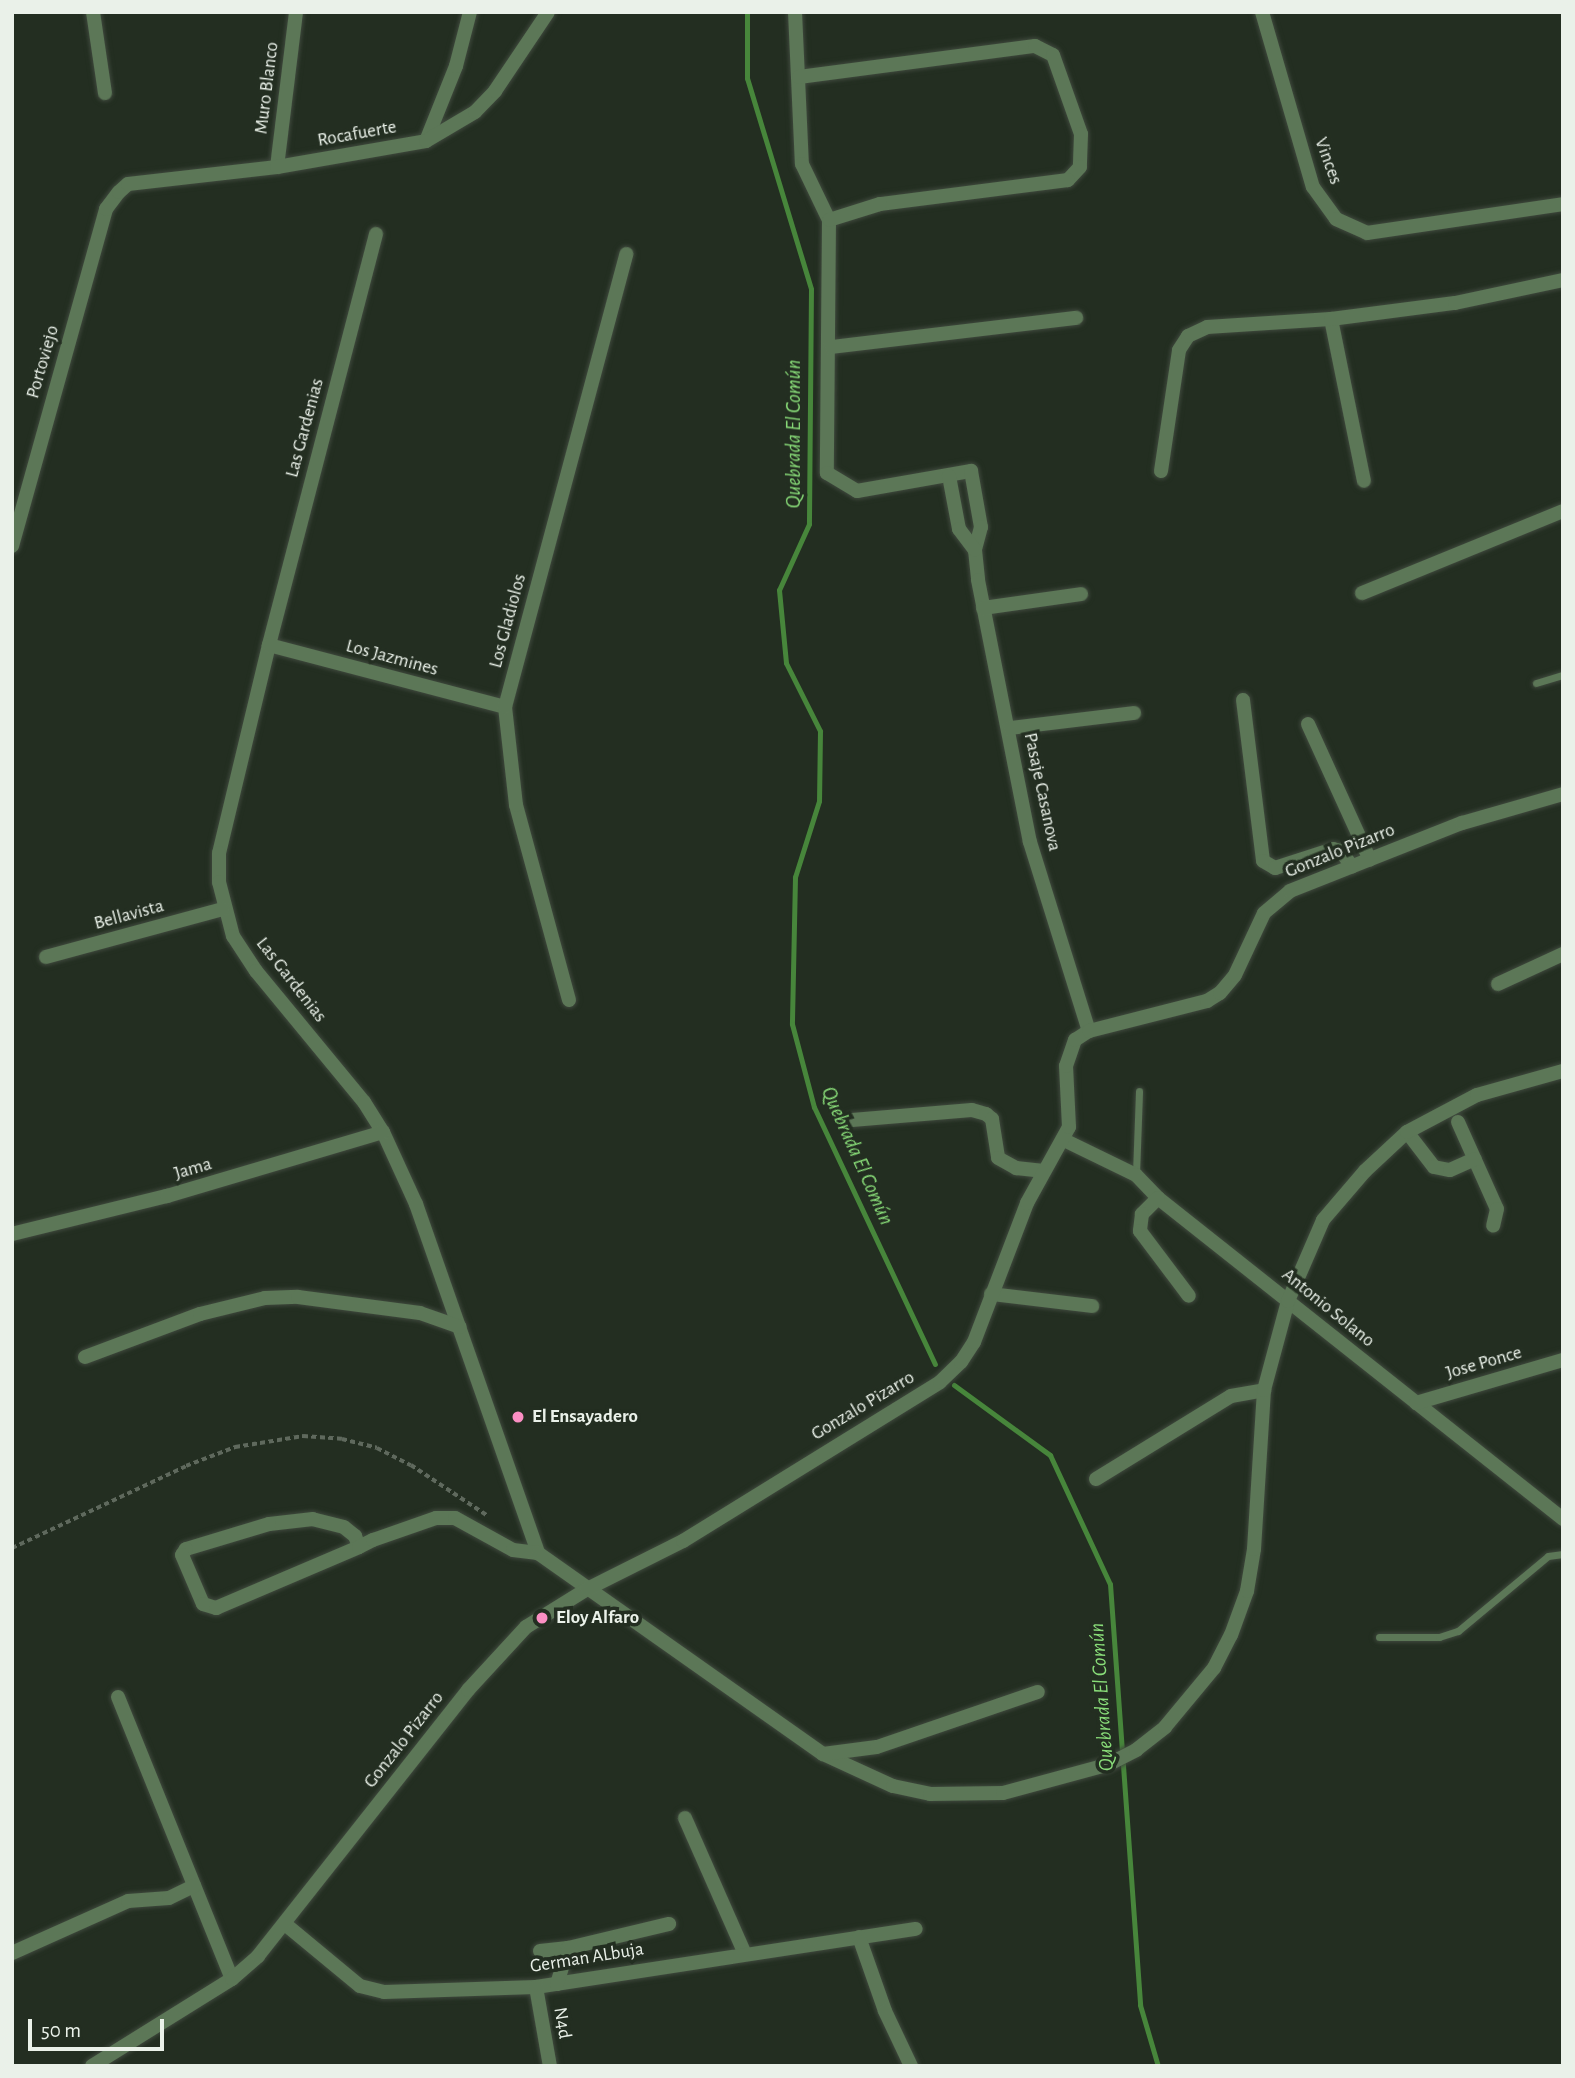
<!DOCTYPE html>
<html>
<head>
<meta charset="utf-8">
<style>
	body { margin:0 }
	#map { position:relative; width:1575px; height:2078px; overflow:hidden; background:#232e21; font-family:"Alegreya Sans",sans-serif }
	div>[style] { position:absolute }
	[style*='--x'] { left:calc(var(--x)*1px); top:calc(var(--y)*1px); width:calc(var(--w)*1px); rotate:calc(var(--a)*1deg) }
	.stream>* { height:5px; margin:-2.5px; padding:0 2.5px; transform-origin:2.5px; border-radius:2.5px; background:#47863b }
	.path>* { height:3.5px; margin-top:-1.75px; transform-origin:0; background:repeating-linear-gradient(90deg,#5f695d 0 5px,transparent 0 8.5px) }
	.roads { filter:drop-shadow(0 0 2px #3f493d) drop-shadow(0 0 2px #3f493d) }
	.service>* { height:7px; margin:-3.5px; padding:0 3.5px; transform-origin:3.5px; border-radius:3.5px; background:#5c7757 }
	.minor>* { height:14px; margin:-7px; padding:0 7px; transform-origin:7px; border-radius:7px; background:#5c7757 }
	.dots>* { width:19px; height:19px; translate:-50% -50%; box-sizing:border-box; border:4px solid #232e21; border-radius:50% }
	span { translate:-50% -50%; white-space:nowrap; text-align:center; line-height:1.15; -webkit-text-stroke:7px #232e21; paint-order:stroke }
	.street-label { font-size:19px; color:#eaf1e9 }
	.poi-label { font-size:19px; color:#eaf1e9; font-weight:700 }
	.left { translate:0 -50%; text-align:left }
	.water-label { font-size:21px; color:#89dd79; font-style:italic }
	.frame { position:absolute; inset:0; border:14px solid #eaf1e9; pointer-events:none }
	.scale { position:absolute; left:28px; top:2019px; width:136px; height:32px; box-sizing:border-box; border:4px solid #eaf1e9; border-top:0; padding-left:9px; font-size:21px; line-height:24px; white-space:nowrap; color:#eaf1e9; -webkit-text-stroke:5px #232e21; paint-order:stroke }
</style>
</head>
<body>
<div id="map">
	<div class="stream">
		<i style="--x:747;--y:12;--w:66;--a:90"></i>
		<i style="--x:747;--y:78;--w:220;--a:73.1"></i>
		<i style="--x:811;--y:289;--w:235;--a:90.5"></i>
		<i style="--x:809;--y:524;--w:72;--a:114.4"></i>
		<i style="--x:779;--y:590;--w:73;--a:84.5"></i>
		<i style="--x:786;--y:663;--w:76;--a:63.4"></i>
		<i style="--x:820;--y:731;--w:70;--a:90.8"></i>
		<i style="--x:819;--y:801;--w:80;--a:107.5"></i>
		<i style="--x:795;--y:877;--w:147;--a:91.2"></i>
		<i style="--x:792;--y:1024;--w:86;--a:75.2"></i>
		<i style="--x:814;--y:1107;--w:284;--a:64.8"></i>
		<i style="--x:954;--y:1385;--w:119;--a:36.1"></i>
		<i style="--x:1050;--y:1455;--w:142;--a:65.1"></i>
		<i style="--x:1110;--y:1584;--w:422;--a:85.9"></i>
		<i style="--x:1140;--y:2005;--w:64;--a:73.6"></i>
	</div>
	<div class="path">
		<i style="--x:12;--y:1548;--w:192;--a:-25.2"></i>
		<i style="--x:186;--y:1466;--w:53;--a:-21.2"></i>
		<i style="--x:235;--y:1447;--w:69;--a:-9.2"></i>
		<i style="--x:303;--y:1436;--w:39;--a:4"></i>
		<i style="--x:342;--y:1439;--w:36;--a:14"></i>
		<i style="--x:377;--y:1448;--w:38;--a:27"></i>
		<i style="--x:411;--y:1465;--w:92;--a:33.5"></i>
	</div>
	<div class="roads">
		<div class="service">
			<i style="--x:1536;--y:683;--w:28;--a:-17"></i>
			<i style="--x:1136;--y:1174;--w:83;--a:-87.9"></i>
			<i style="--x:1379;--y:1637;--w:60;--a:0"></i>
			<i style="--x:1439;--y:1637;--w:20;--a:-18"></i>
			<i style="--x:1458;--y:1631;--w:117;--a:-39.8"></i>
			<i style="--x:1548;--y:1556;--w:15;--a:-8"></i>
		</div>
		<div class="minor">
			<i style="--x:93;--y:12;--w:82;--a:81.6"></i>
			<i style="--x:795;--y:12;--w:152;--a:87.4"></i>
			<i style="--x:802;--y:164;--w:62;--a:64.3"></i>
			<i style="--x:829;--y:220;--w:253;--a:90.5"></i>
			<i style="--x:827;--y:473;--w:35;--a:31"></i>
			<i style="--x:857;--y:491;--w:116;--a:-10"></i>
			<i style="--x:971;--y:471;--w:57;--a:79.9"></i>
			<i style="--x:981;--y:527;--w:24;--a:105"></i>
			<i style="--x:975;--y:550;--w:30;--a:84"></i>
			<i style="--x:978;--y:580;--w:267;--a:78.8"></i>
			<i style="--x:1030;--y:842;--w:198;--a:72.7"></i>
			<i style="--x:1262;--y:12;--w:182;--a:73.8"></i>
			<i style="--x:1313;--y:187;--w:39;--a:54"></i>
			<i style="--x:1336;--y:219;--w:34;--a:24"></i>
			<i style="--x:1367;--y:233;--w:198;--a:-8.4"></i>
			<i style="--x:799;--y:77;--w:238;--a:-7.5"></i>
			<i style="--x:1035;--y:46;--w:20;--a:27"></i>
			<i style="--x:1053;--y:55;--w:84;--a:70.5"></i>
			<i style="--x:1081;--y:134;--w:33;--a:92"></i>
			<i style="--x:1080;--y:167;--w:18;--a:133"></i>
			<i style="--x:1068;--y:180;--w:190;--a:172.7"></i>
			<i style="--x:880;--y:204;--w:53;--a:162.6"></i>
			<i style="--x:426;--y:141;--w:81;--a:-68.2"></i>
			<i style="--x:456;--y:66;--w:56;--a:-75.5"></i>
			<i style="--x:277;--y:167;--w:156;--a:-83"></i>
			<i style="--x:376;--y:234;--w:425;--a:104.6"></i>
			<i style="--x:269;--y:645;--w:214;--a:103.5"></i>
			<i style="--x:219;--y:853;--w:29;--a:90"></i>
			<i style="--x:219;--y:882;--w:56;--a:75.5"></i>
			<i style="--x:233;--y:936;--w:42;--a:56.7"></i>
			<i style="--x:256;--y:971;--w:170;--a:50.5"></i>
			<i style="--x:364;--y:1102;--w:36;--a:58"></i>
			<i style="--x:383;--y:1132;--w:79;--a:65.4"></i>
			<i style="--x:416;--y:1204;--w:370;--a:70.7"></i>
			<i style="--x:1331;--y:319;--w:165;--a:78.5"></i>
			<i style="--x:831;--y:347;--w:247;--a:-6.8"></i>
			<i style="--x:1161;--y:471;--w:122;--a:-81.5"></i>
			<i style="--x:1179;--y:350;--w:17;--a:-57"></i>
			<i style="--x:1188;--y:336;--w:21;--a:-25"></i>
			<i style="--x:1207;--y:327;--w:124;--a:-3.7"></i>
			<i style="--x:1331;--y:319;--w:125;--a:-7.4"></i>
			<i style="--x:1455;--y:303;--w:110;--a:-12"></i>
			<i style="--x:949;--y:476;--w:54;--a:79.3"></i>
			<i style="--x:959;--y:529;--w:26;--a:53"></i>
			<i style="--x:12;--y:546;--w:350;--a:-74.4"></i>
			<i style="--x:106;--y:209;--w:21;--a:-53"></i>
			<i style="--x:119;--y:192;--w:12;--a:-42"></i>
			<i style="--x:128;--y:184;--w:150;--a:-6.5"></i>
			<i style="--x:277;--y:167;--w:151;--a:-9.9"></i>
			<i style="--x:426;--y:141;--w:57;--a:-30.6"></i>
			<i style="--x:475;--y:112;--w:29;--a:-46"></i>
			<i style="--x:495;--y:91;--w:95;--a:-56.1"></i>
			<i style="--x:1362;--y:593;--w:217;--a:-22.2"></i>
			<i style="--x:983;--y:608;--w:99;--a:-8.1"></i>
			<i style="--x:269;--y:645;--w:244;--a:14.7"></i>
			<i style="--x:1243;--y:700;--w:162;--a:82.9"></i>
			<i style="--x:1263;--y:861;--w:14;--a:30"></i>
			<i style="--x:1275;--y:868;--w:61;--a:-18.1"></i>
			<i style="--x:1333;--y:849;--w:8;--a:14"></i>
			<i style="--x:1341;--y:851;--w:19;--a:55"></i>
			<i style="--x:1308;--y:724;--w:149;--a:65.5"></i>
			<i style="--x:1010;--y:728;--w:125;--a:-6.9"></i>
			<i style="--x:46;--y:957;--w:183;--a:-15.2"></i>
			<i style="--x:1498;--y:984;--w:72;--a:-24.8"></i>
			<i style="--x:569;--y:1000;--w:202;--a:-105.2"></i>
			<i style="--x:516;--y:805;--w:99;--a:-96.4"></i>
			<i style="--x:505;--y:707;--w:469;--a:-75"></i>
			<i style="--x:852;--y:1120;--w:120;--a:-4.8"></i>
			<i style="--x:972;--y:1110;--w:15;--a:16"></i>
			<i style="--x:986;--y:1114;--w:8;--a:40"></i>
			<i style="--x:992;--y:1119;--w:39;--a:81"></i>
			<i style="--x:998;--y:1158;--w:21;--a:29"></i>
			<i style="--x:1016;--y:1168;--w:28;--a:6"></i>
			<i style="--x:1458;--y:1122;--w:95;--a:65.9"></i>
			<i style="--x:1497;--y:1209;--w:17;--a:103"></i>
			<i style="--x:1407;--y:1132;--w:44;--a:52.4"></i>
			<i style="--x:1434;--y:1167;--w:16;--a:11"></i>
			<i style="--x:1450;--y:1170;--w:27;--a:-24"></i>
			<i style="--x:1064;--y:1140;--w:80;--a:25.9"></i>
			<i style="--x:1136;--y:1175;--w:32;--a:46"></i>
			<i style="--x:1158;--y:1198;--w:517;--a:38.4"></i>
			<i style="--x:1158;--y:1198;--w:23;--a:135"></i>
			<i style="--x:1142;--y:1214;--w:17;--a:97"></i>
			<i style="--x:1140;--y:1231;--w:81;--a:53"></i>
			<i style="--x:12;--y:1234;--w:160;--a:-13.8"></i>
			<i style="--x:167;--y:1196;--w:225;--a:-16.5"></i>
			<i style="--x:991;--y:1294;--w:102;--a:6.8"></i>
			<i style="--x:85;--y:1357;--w:123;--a:-20.5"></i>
			<i style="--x:200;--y:1314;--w:67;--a:-13.8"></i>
			<i style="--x:265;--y:1298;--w:33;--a:-2"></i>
			<i style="--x:298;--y:1297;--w:123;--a:7.5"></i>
			<i style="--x:420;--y:1313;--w:42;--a:19.3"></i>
			<i style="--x:1416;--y:1403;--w:153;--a:-16.3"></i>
			<i style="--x:1096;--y:1479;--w:158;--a:-31.6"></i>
			<i style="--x:1231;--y:1396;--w:34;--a:-10"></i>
			<i style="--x:359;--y:1547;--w:12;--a:-110"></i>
			<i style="--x:355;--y:1536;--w:14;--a:-141"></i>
			<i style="--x:344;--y:1527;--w:32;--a:-166"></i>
			<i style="--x:313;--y:1519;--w:44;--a:173.5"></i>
			<i style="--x:269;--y:1524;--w:87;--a:163.2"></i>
			<i style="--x:186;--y:1549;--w:7;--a:124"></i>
			<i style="--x:182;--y:1555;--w:53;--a:66.8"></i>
			<i style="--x:203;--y:1604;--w:14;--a:17"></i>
			<i style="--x:216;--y:1608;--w:155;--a:-23.1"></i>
			<i style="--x:359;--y:1547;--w:16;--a:-27"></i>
			<i style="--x:373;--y:1540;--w:67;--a:-19.2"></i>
			<i style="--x:436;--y:1518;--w:19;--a:0"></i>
			<i style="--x:455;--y:1518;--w:66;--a:28.9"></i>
			<i style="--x:513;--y:1550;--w:25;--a:7"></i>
			<i style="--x:538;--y:1553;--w:349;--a:35.2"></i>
			<i style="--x:823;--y:1754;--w:77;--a:24.6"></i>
			<i style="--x:893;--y:1786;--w:38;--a:12"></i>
			<i style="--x:930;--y:1794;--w:73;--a:-0.8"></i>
			<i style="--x:1003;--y:1793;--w:108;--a:-15.1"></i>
			<i style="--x:1107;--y:1765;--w:33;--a:-27"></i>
			<i style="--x:1136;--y:1750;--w:37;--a:-38"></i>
			<i style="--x:1165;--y:1727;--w:77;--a:-50.3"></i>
			<i style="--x:1214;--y:1668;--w:37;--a:-63"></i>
			<i style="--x:1231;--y:1635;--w:47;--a:-70"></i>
			<i style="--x:1247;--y:1591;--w:43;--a:-80.5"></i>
			<i style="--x:1254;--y:1549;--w:159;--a:-86.4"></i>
			<i style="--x:1264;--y:1390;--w:92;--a:-74.9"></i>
			<i style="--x:1288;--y:1301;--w:88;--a:-66.6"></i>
			<i style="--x:1323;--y:1220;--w:65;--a:-49.4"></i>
			<i style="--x:1365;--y:1171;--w:57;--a:-42.9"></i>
			<i style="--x:1407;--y:1132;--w:79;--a:-27.9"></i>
			<i style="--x:1477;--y:1095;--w:89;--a:-15.6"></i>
			<i style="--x:118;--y:1697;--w:304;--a:68"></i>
			<i style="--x:823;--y:1754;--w:54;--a:-7.4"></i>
			<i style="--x:877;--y:1747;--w:170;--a:-18.9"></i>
			<i style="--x:685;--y:1818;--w:146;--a:66.2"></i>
			<i style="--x:285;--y:1924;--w:97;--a:39.6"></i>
			<i style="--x:360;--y:1986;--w:25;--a:14"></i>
			<i style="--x:384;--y:1992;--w:152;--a:-1.9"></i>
			<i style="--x:536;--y:1987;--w:384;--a:-8.7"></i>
			<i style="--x:859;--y:1937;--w:78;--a:70.6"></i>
			<i style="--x:885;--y:2011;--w:61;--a:64.7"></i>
			<i style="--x:540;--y:1951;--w:28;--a:-6"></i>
			<i style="--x:12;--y:1953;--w:127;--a:-24.1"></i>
			<i style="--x:128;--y:1901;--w:41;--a:-4.2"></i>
			<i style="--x:169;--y:1898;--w:28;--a:-26"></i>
			<i style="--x:557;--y:1984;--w:38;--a:-73"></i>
			<i style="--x:568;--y:1948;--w:104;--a:-13.4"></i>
			<i style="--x:536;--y:1987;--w:80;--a:80"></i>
			<i style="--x:92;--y:2066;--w:165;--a:-31.9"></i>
			<i style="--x:232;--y:1979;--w:35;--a:-41"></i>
			<i style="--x:258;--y:1956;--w:339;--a:-51.7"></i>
			<i style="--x:468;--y:1690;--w:86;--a:-47.4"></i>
			<i style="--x:526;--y:1627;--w:72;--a:-31.9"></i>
			<i style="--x:587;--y:1589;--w:107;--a:-26.6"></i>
			<i style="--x:683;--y:1541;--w:302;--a:-31.7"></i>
			<i style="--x:940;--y:1382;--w:29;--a:-44"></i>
			<i style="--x:961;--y:1362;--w:24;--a:-57"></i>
			<i style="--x:974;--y:1342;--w:149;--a:-69.1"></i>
			<i style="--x:1027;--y:1203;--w:87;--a:-61.1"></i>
			<i style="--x:1069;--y:1127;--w:61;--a:-92.8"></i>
			<i style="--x:1066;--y:1066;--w:28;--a:-71"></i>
			<i style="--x:1075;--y:1040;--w:17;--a:-33"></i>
			<i style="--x:1089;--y:1031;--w:122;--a:-14.3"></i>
			<i style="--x:1207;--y:1001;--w:15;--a:-32"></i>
			<i style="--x:1220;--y:993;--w:23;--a:-50"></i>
			<i style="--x:1235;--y:975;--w:68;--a:-64.9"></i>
			<i style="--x:1264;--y:913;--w:34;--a:-40"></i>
			<i style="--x:1290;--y:891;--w:185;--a:-21.6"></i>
			<i style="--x:1462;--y:823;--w:105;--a:-16"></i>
		</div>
	</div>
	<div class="dots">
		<i style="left:518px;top:1417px;background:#fb8fc3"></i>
		<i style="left:542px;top:1618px;background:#fb8fc3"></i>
	</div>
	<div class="street-label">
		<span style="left:267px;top:88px;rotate:-83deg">Muro Blanco</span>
		<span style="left:357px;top:134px;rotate:-10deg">Rocafuerte</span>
		<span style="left:1328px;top:161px;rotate:70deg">Vinces</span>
		<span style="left:43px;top:362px;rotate:-74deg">Portoviejo</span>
		<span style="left:305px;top:428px;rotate:-75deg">Las Gardenias</span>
		<span style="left:508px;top:621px;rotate:-75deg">Los Gladiolos</span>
		<span style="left:392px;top:658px;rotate:15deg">Los Jazmines</span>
		<span style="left:1042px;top:792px;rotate:78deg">Pasaje Casanova</span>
		<span style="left:1340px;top:851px;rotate:-22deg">Gonzalo Pizarro</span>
		<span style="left:129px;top:915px;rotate:-15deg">Bellavista</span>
		<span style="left:291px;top:980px;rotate:52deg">Las Gardenias</span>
		<span style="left:193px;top:1169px;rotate:-16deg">Jama</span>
		<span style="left:1328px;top:1308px;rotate:39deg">Antonio Solano</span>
		<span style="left:1484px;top:1363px;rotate:-16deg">Jose Ponce</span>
		<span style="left:863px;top:1406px;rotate:-31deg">Gonzalo Pizarro</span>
		<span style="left:404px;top:1740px;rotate:-52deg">Gonzalo Pizarro</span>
		<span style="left:587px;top:1958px;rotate:-9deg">German ALbuja</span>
		<span style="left:562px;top:2023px;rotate:80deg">N4d</span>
	</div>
	<div class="poi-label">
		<span class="left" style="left:532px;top:1417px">El Ensayadero</span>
		<span class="left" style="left:556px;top:1618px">Eloy Alfaro</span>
	</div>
	<div class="water-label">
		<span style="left:794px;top:434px;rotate:-90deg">Quebrada El Común</span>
		<span style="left:857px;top:1156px;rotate:66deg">Quebrada El Común</span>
		<span style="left:1102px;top:1697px;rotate:-94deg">Quebrada El Común</span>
	</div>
	<div class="frame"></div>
	<div class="scale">50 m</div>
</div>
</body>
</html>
